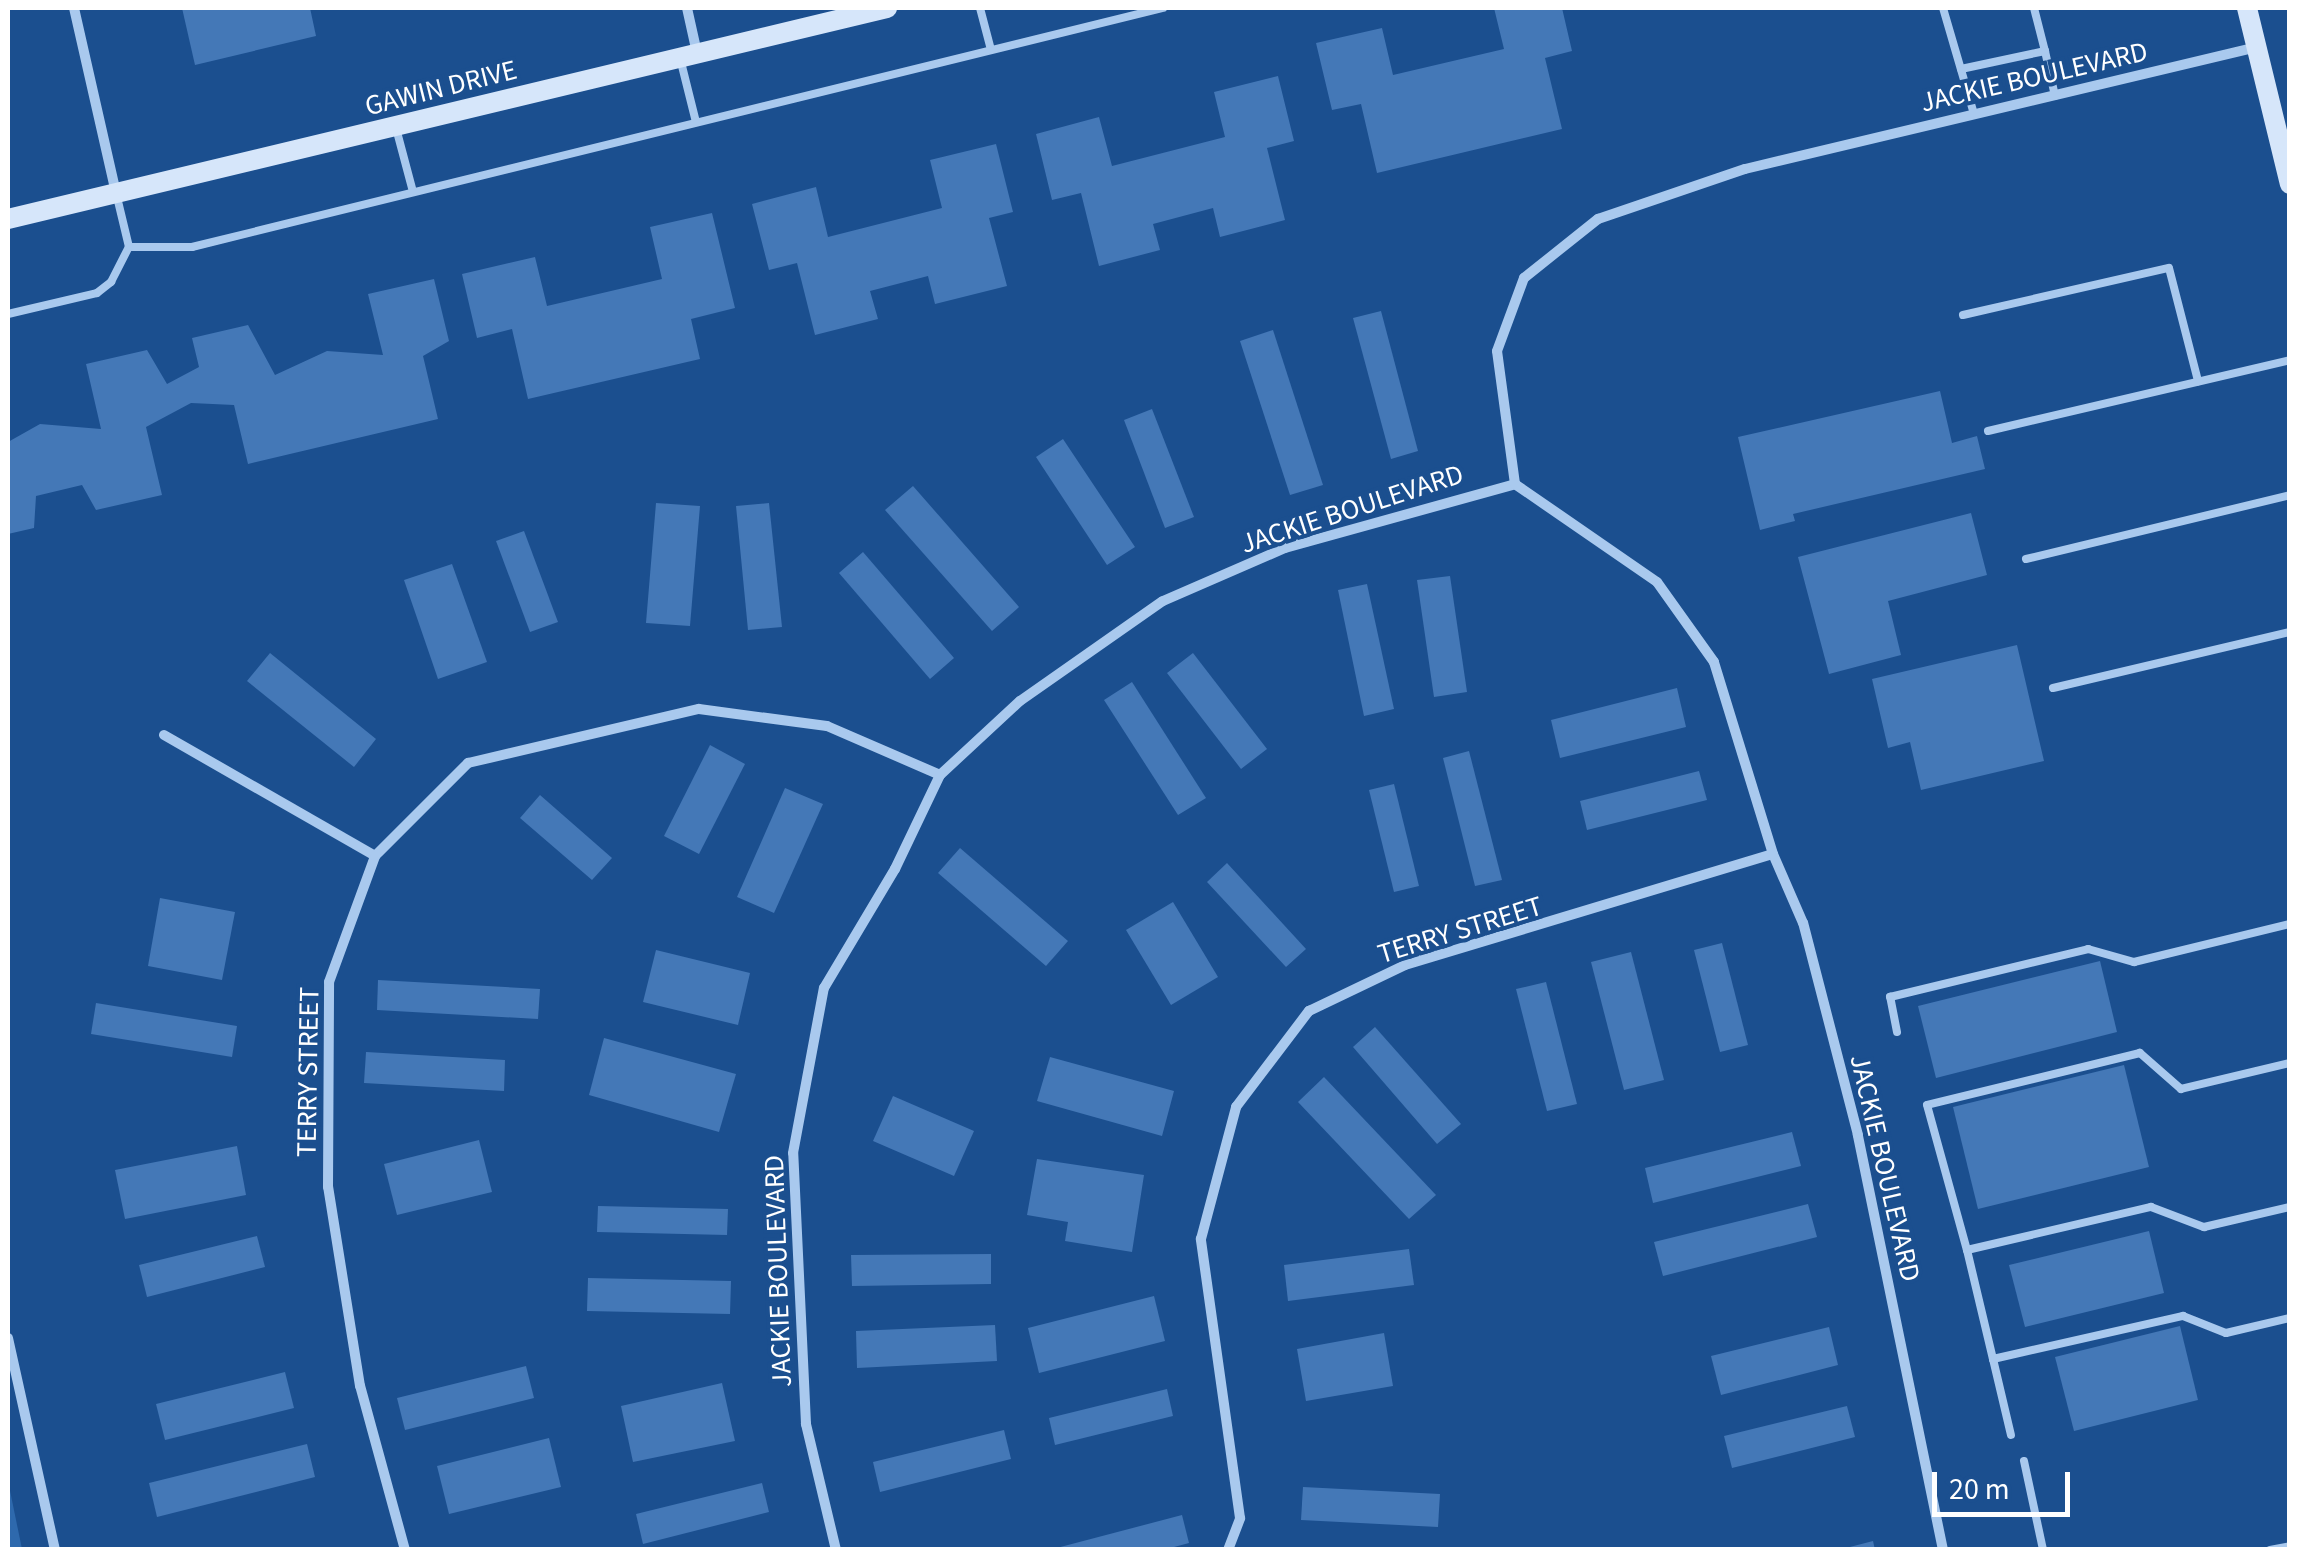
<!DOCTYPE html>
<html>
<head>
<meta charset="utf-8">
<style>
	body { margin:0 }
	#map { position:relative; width:2297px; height:1557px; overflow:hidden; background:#1b4f8f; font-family:"Source Sans 3",sans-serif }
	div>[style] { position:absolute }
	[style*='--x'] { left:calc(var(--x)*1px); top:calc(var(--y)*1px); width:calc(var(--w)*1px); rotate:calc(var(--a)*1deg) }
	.green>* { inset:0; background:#2e69ad }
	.building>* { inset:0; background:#4478b7 }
	.lane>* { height:8px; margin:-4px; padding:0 4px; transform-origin:4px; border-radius:4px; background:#a9c9ee }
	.street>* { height:10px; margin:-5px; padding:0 5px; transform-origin:5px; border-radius:5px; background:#a9c9ee }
	.secondary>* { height:20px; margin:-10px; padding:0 10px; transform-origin:10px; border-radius:10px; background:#d6e6fa }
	span { translate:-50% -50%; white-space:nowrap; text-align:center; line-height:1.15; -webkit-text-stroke:8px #1b4f8f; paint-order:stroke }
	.street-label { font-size:28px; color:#fff }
	.frame { position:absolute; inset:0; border:10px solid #fff; pointer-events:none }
	.scale { position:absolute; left:1932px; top:1472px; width:138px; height:45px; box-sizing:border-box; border:5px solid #fff; border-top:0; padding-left:12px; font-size:30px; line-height:35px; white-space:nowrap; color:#fff; -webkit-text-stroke:8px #1b4f8f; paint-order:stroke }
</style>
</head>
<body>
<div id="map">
	<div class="green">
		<i style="clip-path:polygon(8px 1481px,22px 1549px,8px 1549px)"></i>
	</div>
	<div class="building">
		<i style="clip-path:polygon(182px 8px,310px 8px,316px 36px,195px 65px)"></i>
		<i style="clip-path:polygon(1494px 8px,1562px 8px,1572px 51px,1545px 58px,1562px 129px,1377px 173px,1361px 104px,1332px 110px,1316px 43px,1382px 28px,1393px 75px,1504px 49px)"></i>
		<i style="clip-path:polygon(1278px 76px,1294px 141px,1267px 148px,1285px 220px,1220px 237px,1213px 208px,1153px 224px,1160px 250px,1099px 266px,1081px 193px,1052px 200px,1036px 134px,1099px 117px,1112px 166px,1225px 137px,1214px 92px)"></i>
		<i style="clip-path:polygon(996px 144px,1013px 212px,989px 218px,1007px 286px,935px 304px,928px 276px,870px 291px,878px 319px,815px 335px,797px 263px,769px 270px,752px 204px,816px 187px,828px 237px,942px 208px,930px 160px)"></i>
		<i style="clip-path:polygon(712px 213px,735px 308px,691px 319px,700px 359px,528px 399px,512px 329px,477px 338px,462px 274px,535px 257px,547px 306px,662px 279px,650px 227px)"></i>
		<i style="clip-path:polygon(434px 279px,449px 341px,423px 356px,438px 419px,248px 464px,234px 405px,191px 403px,146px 427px,162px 495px,96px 510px,82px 485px,36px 496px,34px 528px,8px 534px,8px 442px,40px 424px,101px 429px,86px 364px,147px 350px,167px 384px,199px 367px,192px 338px,248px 325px,275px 375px,327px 351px,383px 355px,368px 294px)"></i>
		<i style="clip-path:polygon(1381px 311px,1418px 451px,1391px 459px,1353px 318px)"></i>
		<i style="clip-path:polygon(1273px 330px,1323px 485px,1290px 495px,1240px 341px)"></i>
		<i style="clip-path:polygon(1940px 391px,1952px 443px,1977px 436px,1985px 469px,1793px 514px,1795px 521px,1760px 530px,1738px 437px)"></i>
		<i style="clip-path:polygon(1152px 409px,1194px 517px,1165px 528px,1124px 420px)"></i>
		<i style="clip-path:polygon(1063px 439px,1135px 547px,1107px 565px,1036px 457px)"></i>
		<i style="clip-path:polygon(913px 486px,1019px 607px,992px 631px,885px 510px)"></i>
		<i style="clip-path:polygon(656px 503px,700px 506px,690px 626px,646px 623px)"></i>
		<i style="clip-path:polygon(769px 503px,782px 627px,748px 630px,736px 506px)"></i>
		<i style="clip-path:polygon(1971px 513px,1987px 575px,1888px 601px,1901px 655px,1829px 674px,1798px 557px)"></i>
		<i style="clip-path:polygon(524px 531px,558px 622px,530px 632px,496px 541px)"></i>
		<i style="clip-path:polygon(863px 552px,954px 658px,930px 679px,839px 573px)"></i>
		<i style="clip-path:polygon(452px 564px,487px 662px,438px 679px,404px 580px)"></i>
		<i style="clip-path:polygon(1450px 576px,1467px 692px,1434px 697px,1417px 580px)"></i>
		<i style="clip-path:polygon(1367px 584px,1394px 709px,1364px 716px,1338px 590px)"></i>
		<i style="clip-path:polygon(2017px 645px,2044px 761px,1921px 790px,1910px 742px,1888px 748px,1872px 679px)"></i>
		<i style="clip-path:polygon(270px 653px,376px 739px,354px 767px,247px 681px)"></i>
		<i style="clip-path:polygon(1193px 653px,1267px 749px,1241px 769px,1167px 673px)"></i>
		<i style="clip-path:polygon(1132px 682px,1206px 798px,1178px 815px,1104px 700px)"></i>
		<i style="clip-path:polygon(1677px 688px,1686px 727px,1560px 758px,1551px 720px)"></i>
		<i style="clip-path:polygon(710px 745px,745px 764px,699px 854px,664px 836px)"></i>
		<i style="clip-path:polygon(1469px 751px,1502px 880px,1475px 886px,1443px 758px)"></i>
		<i style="clip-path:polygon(1699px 771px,1707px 800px,1587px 830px,1580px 801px)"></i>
		<i style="clip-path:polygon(1394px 784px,1419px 886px,1394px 892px,1369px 790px)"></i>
		<i style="clip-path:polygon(785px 788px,823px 804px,774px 913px,737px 897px)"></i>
		<i style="clip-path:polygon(540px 795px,612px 858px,592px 880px,520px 818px)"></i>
		<i style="clip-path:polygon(960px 848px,1068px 941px,1046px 966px,938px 873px)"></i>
		<i style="clip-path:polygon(1227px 863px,1306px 949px,1286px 967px,1207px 882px)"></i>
		<i style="clip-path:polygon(160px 898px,235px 912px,222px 980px,148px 966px)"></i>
		<i style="clip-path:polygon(1173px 902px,1218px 977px,1171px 1005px,1126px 930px)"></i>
		<i style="clip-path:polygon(1722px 943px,1748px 1045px,1720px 1052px,1694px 950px)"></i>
		<i style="clip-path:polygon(656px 950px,750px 973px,738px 1025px,643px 1002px)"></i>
		<i style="clip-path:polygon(1631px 952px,1664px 1080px,1624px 1090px,1591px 962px)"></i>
		<i style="clip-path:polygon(2100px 961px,2117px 1032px,1936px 1078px,1918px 1006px)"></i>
		<i style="clip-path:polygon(378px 980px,540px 989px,538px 1019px,377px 1010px)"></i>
		<i style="clip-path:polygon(1546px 982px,1577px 1104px,1547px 1111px,1516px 989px)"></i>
		<i style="clip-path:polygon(96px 1003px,237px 1026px,232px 1057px,91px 1034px)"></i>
		<i style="clip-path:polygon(1375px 1027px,1461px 1124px,1437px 1144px,1353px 1047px)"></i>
		<i style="clip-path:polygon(604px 1038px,736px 1074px,719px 1132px,589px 1095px)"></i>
		<i style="clip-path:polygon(366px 1052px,505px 1060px,504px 1091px,364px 1083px)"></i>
		<i style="clip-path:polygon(1050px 1057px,1174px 1091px,1162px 1136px,1037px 1101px)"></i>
		<i style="clip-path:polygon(2124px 1065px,2149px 1167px,1978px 1209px,1953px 1107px)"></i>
		<i style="clip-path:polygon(1324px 1077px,1436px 1195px,1409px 1219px,1298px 1102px)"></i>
		<i style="clip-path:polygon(893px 1096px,974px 1131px,954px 1176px,873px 1141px)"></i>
		<i style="clip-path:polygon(1792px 1132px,1801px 1166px,1653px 1203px,1645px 1168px)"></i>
		<i style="clip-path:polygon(479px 1140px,492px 1192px,397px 1215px,384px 1164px)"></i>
		<i style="clip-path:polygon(237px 1146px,246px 1195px,125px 1219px,115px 1170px)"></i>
		<i style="clip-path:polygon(1037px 1159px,1144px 1175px,1132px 1252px,1065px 1241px,1068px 1222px,1027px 1215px)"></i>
		<i style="clip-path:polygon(1808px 1204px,1817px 1237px,1663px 1276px,1654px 1242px)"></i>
		<i style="clip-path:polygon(598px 1206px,728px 1209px,727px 1235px,597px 1232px)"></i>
		<i style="clip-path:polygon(2149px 1231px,2164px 1293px,2025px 1327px,2009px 1265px)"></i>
		<i style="clip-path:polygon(257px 1236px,265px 1267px,147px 1297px,139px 1265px)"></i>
		<i style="clip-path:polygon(1409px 1249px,1414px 1285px,1288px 1301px,1284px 1265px)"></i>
		<i style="clip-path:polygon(991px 1254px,991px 1284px,852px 1286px,851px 1255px)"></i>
		<i style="clip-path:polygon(588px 1278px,731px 1281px,730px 1314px,587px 1311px)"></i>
		<i style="clip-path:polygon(1154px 1296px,1165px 1341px,1039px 1373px,1028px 1328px)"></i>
		<i style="clip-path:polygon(995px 1325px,997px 1361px,857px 1368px,856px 1331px)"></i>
		<i style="clip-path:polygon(2180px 1326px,2198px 1400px,2074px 1431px,2055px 1357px)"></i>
		<i style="clip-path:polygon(1829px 1327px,1838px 1365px,1721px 1395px,1711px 1356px)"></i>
		<i style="clip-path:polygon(1384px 1333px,1393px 1386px,1306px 1401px,1297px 1349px)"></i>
		<i style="clip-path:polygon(526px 1366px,534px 1398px,405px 1430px,397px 1398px)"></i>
		<i style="clip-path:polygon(285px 1372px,294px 1408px,165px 1440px,156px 1404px)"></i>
		<i style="clip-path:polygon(722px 1383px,735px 1441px,633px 1462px,621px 1406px)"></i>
		<i style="clip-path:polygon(1167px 1389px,1173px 1416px,1055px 1445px,1049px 1418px)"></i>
		<i style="clip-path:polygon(1847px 1406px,1855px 1437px,1732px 1468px,1724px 1436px)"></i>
		<i style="clip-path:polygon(1004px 1430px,1011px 1459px,880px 1492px,873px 1462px)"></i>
		<i style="clip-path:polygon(549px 1438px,561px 1487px,449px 1514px,437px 1466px)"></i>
		<i style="clip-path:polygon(307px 1444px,315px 1477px,157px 1517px,149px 1483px)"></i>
		<i style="clip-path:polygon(762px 1483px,769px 1512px,643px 1544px,636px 1514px)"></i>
		<i style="clip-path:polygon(1303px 1487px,1440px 1494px,1438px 1527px,1301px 1520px)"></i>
		<i style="clip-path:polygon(1182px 1515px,1189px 1543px,1163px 1550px,1049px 1550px)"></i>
		<i style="clip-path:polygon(1873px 1541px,1875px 1550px,1846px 1550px,1846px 1548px)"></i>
	</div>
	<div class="lane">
		<i style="--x:980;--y:8;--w:43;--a:75.3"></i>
		<i style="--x:1943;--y:8;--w:110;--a:73.7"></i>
		<i style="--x:2034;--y:8;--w:44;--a:75.7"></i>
		<i style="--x:680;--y:58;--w:66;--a:76"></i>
		<i style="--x:1961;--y:69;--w:86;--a:-12.1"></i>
		<i style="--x:2045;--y:51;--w:46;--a:77.5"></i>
		<i style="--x:396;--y:128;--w:66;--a:75.1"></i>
		<i style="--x:129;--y:247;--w:63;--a:0"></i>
		<i style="--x:192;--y:247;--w:1000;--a:-13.83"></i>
		<i style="--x:8;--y:314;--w:91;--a:-13.3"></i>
		<i style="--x:97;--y:293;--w:18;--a:-38"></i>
		<i style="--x:111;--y:282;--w:39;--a:-63"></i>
		<i style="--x:129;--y:247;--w:51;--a:-103.5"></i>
		<i style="--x:1963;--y:315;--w:211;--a:-12.9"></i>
		<i style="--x:2169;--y:268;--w:117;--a:75.6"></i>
		<i style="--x:1988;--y:431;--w:310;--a:-13.2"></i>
		<i style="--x:2026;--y:559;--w:272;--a:-13.6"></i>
		<i style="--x:2053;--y:688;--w:244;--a:-13.3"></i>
		<i style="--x:1897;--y:1032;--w:36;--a:-101"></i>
		<i style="--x:1890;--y:997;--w:204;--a:-13.6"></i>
		<i style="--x:2088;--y:949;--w:48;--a:15.8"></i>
		<i style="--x:2134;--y:962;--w:161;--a:-13.7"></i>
		<i style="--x:2290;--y:1063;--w:112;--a:166.6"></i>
		<i style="--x:2181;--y:1089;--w:55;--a:-138.7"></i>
		<i style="--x:2140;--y:1053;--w:219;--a:166.3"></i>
		<i style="--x:1927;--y:1105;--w:150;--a:74.6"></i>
		<i style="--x:1967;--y:1250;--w:189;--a:-13.2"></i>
		<i style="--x:2151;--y:1207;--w:57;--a:20.7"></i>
		<i style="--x:2204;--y:1227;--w:88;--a:-13.1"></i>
		<i style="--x:1967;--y:1250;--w:112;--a:76.6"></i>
		<i style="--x:1993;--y:1359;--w:195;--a:-12.8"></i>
		<i style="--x:2183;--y:1316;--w:46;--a:21.6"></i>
		<i style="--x:2226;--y:1333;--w:66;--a:-13.2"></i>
		<i style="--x:1993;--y:1359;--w:78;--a:76.7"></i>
		<i style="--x:2024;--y:1461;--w:91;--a:77.9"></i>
		<i style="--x:2270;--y:1550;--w:20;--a:-11"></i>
	</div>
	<div class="street">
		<i style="--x:74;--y:8;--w:190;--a:77.2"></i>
		<i style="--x:687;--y:8;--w:46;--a:77.5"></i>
		<i style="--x:164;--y:735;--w:243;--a:29.8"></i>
		<i style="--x:8;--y:1338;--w:217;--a:77.5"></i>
		<i style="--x:405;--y:1550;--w:170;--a:-105.3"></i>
		<i style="--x:360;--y:1386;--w:202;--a:-99.1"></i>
		<i style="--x:328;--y:1187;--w:205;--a:-89.7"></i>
		<i style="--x:329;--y:982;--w:134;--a:-69.9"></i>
		<i style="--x:375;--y:856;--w:132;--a:-45"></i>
		<i style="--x:468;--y:763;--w:237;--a:-13.2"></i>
		<i style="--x:699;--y:709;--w:129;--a:7.6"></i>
		<i style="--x:827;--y:726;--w:123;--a:23.4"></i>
		<i style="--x:836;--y:1550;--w:130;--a:-103.4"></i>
		<i style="--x:806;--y:1424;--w:271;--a:-92.7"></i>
		<i style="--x:793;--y:1153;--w:168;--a:-79.4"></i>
		<i style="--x:824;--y:988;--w:139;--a:-59.2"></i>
		<i style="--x:895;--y:869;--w:104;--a:-64.4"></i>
		<i style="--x:940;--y:775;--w:109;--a:-42.8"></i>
		<i style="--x:1020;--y:701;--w:174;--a:-35"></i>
		<i style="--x:1163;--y:601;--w:133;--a:-23.5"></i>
		<i style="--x:1285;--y:548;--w:239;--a:-15.5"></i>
		<i style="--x:1228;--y:1550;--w:34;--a:-69"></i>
		<i style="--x:1240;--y:1518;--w:282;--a:-98"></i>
		<i style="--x:1201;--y:1239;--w:137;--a:-75.1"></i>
		<i style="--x:1236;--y:1107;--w:121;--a:-52.8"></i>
		<i style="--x:1309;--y:1011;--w:106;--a:-25.6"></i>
		<i style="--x:1405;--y:965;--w:384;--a:-16.8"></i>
		<i style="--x:1943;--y:1550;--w:424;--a:-101.6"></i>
		<i style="--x:1858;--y:1135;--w:219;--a:-104.5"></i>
		<i style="--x:1803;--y:923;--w:75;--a:-113.5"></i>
		<i style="--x:1773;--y:854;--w:201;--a:-107.1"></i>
		<i style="--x:1714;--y:662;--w:98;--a:-125.5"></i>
		<i style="--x:1657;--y:582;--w:173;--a:-145.4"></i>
		<i style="--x:1515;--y:484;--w:134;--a:-97.7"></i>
		<i style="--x:1497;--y:351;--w:78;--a:-69.7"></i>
		<i style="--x:1524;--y:278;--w:95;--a:-38.6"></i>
		<i style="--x:1598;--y:219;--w:155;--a:-18.8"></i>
		<i style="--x:1745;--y:169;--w:526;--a:-13.4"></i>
	</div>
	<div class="secondary">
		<i style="--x:2247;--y:8;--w:181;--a:76.3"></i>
		<i style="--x:8;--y:219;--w:904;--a:-13.5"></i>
	</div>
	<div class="street-label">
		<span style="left:2034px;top:77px;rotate:-13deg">JACKIE BOULEVARD</span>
		<span style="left:441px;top:88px;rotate:-14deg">GAWIN DRIVE</span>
		<span style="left:1352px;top:509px;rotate:-18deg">JACKIE BOULEVARD</span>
		<span style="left:1460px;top:930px;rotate:-17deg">TERRY STREET</span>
		<span style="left:308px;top:1072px;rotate:-89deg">TERRY STREET</span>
		<span style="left:1885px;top:1168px;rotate:77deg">JACKIE BOULEVARD</span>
		<span style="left:778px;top:1271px;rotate:-92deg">JACKIE BOULEVARD</span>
	</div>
	<div class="frame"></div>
	<div class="scale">20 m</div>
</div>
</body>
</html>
